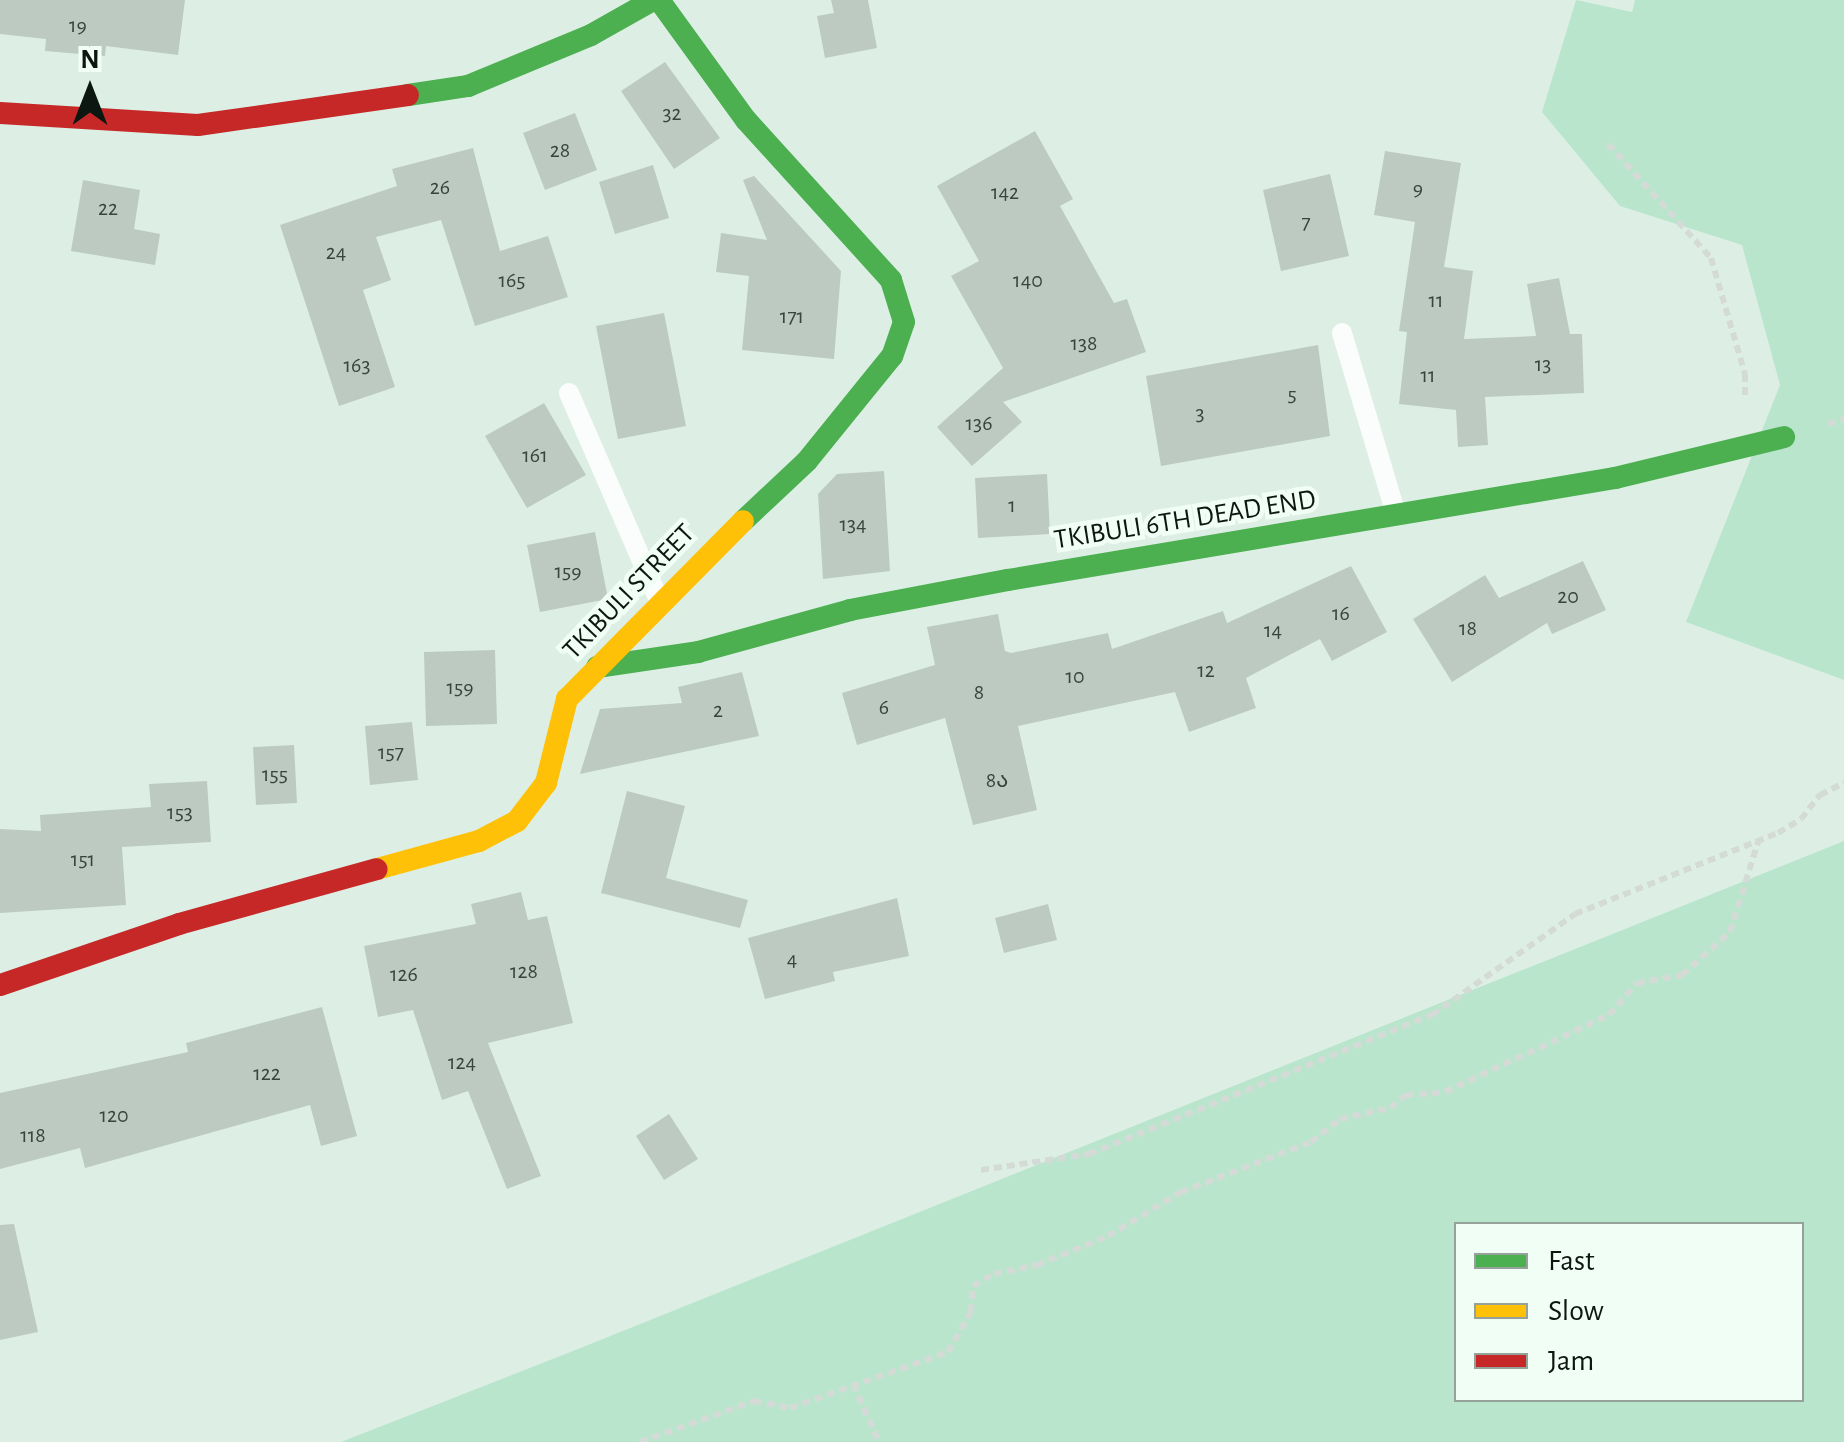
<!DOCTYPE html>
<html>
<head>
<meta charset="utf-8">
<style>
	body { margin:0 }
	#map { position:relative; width:1844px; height:1442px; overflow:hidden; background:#ddefe5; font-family:"Alegreya Sans","Noto Sans Georgian",sans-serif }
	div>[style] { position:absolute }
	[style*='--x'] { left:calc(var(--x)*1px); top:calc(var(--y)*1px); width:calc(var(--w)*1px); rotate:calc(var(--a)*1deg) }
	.green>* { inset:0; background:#b9e5cd }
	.building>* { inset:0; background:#bccac2 }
	.path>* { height:6px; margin-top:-3px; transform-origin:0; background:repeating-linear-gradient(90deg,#d4dbd7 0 8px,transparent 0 13px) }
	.lane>* { height:20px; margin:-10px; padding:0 10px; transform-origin:10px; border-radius:10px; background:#fafdfb }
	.fast>* { height:22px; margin:-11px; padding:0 11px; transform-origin:11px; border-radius:11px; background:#4caf50 }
	.slow>* { height:22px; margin:-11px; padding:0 11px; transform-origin:11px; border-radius:11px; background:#ffc107 }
	.jam>* { height:22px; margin:-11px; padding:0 11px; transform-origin:11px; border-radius:11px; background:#c62828 }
	span { translate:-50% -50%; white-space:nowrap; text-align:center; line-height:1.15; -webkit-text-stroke:9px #f1fef6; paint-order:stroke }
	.number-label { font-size:22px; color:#38443d }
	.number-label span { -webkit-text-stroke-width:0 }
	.street-label { font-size:28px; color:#0c1711 }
	.legend { position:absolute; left:1454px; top:1222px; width:350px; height:180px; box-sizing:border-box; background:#f1fef6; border:2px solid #95a29a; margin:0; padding:12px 18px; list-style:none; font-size:30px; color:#0c1711 }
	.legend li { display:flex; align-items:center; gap:20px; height:50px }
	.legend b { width:50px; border:2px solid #95a29a }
	.north { position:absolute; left:40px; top:40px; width:100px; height:100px; -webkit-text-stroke:8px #f1fef6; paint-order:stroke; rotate:0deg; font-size:28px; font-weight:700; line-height:40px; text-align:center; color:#0c1711 }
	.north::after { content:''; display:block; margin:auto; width:35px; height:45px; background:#0c1711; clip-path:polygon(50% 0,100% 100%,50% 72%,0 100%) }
</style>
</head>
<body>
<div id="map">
	<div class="green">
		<i style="clip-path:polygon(1576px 0,1632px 12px,1635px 0,1844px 0,1844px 680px,1686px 622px,1780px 385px,1742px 245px,1620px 206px,1542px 112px)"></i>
		<i style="clip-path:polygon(evenodd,1844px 841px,1844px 1442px,341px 1442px,578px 1349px,1844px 841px,1456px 1224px,1802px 1224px,1802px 1400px,1456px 1400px,1456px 1224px)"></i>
	</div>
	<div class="building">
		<i style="clip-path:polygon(0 0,185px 0,178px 55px,106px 46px,105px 56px,45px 51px,46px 39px,0 34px)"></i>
		<i style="clip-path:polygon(831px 0,868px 0,877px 48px,825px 58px,817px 16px,834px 13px)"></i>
		<i style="clip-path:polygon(665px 62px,720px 138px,674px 169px,621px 91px)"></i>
		<i style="clip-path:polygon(575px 113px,597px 170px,545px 190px,523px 133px)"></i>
		<i style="clip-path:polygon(1035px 131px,1073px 199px,1060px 206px,1114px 303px,1127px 299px,1146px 352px,1003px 402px,1022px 422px,972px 466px,937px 427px,1003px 368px,951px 276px,979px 261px,937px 186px)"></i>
		<i style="clip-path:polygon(473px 148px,500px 251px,548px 236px,568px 297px,475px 326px,441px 220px,376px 237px,391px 280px,363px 290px,395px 387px,339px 406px,280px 225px,397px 186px,392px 169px)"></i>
		<i style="clip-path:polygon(1385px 151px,1461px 163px,1444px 267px,1473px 271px,1464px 339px,1536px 336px,1527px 284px,1559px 278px,1570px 334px,1582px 334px,1584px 393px,1485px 397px,1488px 445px,1458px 447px,1456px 410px,1399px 404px,1407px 332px,1399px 331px,1415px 222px,1374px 215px)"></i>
		<i style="clip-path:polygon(653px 165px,669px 218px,615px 234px,599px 182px)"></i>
		<i style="clip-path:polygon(1330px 174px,1349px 256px,1281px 271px,1263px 190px)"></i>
		<i style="clip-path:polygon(754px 176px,841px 271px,834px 359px,742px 350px,749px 276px,716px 272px,721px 233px,767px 240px,743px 180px)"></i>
		<i style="clip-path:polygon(83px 180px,140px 190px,134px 229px,160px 234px,155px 265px,71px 251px)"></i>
		<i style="clip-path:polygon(664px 313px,686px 426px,618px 439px,596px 326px)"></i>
		<i style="clip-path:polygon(1318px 345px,1330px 436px,1161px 466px,1146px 376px)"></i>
		<i style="clip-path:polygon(544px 403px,586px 475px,527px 508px,485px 436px)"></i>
		<i style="clip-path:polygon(884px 471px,890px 571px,823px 579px,818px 494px,837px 474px)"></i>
		<i style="clip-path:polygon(1047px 474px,1050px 534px,978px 538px,975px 478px)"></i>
		<i style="clip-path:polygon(595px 532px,608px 599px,540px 612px,527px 545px)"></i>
		<i style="clip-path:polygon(1583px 561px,1606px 610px,1552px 634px,1547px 623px,1452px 682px,1413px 619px,1485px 575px,1499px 598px)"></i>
		<i style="clip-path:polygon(1351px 566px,1387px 632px,1332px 661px,1320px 639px,1246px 678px,1256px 708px,1189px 732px,1175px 692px,1018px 726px,1037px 810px,973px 825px,945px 718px,857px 745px,842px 693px,935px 665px,927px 627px,998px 614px,1005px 651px,1011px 653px,1108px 633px,1112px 649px,1223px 611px,1227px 623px)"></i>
		<i style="clip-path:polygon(495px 650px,497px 724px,426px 726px,424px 652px)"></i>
		<i style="clip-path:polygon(742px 672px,759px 736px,580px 774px,600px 709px,682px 703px,678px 687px)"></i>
		<i style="clip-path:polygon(412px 722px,418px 780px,370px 785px,365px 726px)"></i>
		<i style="clip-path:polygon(294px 745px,297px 803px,256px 805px,253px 747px)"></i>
		<i style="clip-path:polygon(207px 781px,211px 842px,122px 847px,126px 905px,0 913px,0 829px,41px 831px,40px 815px,151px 807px,149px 784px)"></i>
		<i style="clip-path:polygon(627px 791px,685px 806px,666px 878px,748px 900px,740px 928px,601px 893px)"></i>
		<i style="clip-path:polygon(521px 892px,528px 920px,547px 916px,573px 1023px,488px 1043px,541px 1176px,507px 1189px,468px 1091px,442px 1100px,413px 1010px,378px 1017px,364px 946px,476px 924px,471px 904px)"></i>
		<i style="clip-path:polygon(897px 898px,909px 956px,833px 972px,835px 981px,765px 999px,748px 938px)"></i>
		<i style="clip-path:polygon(1048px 904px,1057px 940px,1004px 953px,995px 918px)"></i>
		<i style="clip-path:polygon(322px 1007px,357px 1136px,321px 1146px,310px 1105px,85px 1168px,80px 1148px,0 1169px,0 1093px,188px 1052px,186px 1043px)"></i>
		<i style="clip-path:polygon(669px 1114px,698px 1159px,664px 1180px,636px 1136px)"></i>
		<i style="clip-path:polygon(14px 1224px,38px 1332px,0 1340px,0 1225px)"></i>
	</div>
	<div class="path">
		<i style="--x:1608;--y:144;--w:154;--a:47.9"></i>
		<i style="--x:1711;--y:258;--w:121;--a:73.7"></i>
		<i style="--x:1745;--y:374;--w:26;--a:90"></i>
		<i style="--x:1828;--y:424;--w:17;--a:-17"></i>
		<i style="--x:981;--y:1170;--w:109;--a:-8.4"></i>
		<i style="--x:1089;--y:1154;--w:370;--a:-22.1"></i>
		<i style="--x:1432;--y:1015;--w:175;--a:-35.2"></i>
		<i style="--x:1575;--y:914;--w:219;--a:-21.8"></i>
		<i style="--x:1778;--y:833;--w:27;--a:-31"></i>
		<i style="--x:1801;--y:819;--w:31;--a:-52"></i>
		<i style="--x:1820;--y:795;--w:27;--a:-27"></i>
		<i style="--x:853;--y:1384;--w:64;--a:65.9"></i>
		<i style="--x:640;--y:1442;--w:121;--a:-19.8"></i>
		<i style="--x:754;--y:1401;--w:37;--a:11"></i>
		<i style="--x:790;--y:1408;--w:168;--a:-19.5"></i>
		<i style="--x:948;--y:1352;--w:46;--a:-60.1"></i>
		<i style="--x:971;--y:1312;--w:26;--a:-86"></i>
		<i style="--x:973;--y:1286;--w:24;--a:-30"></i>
		<i style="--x:994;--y:1274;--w:44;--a:-11.8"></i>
		<i style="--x:1037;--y:1265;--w:77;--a:-22.2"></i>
		<i style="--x:1108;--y:1236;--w:85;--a:-31.1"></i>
		<i style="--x:1181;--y:1192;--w:139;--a:-21"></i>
		<i style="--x:1311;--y:1142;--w:37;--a:-38"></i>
		<i style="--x:1340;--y:1119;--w:51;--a:-12.4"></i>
		<i style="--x:1390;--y:1108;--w:21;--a:-39"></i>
		<i style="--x:1406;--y:1095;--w:39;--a:-4"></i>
		<i style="--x:1445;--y:1092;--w:181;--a:-25.2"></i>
		<i style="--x:1609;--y:1015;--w:43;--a:-48.8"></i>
		<i style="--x:1637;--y:983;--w:46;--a:-10.1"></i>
		<i style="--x:1682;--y:975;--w:64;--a:-41.9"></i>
		<i style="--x:1730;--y:932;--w:97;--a:-72.7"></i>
	</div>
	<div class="lane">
		<i style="--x:1342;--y:333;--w:189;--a:73.4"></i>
		<i style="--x:569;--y:393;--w:223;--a:66.5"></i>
	</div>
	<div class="fast">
		<i style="--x:659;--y:0;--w:148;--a:54.1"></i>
		<i style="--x:746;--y:120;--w:216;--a:47.8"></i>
		<i style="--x:891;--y:280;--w:44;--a:72.8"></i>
		<i style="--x:904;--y:322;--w:36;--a:109"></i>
		<i style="--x:892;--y:356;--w:135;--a:129"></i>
		<i style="--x:807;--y:461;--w:88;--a:136.8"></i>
		<i style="--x:408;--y:95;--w:61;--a:-8.5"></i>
		<i style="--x:468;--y:86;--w:133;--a:-22.5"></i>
		<i style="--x:591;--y:35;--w:71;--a:-29.4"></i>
		<i style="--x:597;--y:667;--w:102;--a:-8.4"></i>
		<i style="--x:698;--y:652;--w:158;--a:-15.4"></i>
		<i style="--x:850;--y:610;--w:161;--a:-10.8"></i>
		<i style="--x:1008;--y:580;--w:616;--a:-9.54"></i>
		<i style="--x:1615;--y:478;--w:174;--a:-13.6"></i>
	</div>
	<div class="slow">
		<i style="--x:377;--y:869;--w:106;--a:-15.4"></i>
		<i style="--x:479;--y:841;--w:43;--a:-27.8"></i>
		<i style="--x:517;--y:821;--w:48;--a:-52.7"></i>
		<i style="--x:546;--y:783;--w:87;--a:-76"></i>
		<i style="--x:567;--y:699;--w:250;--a:-45.3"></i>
	</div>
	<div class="jam">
		<i style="--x:0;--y:113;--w:198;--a:3.5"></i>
		<i style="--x:198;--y:125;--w:212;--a:-8.1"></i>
		<i style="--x:0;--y:985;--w:189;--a:-18.8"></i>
		<i style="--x:179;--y:924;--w:205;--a:-15.5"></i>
	</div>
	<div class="number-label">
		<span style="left:78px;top:26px">19</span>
		<span style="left:672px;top:114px">32</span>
		<span style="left:560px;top:151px">28</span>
		<span style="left:440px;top:188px">26</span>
		<span style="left:1418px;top:189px">9</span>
		<span style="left:1005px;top:193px">142</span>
		<span style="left:108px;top:209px">22</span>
		<span style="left:1306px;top:223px">7</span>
		<span style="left:336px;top:253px">24</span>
		<span style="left:512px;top:281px">165</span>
		<span style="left:1028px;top:281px">140</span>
		<span style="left:1436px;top:301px">11</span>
		<span style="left:792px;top:317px">171</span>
		<span style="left:1084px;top:344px">138</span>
		<span style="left:1543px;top:365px">13</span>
		<span style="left:357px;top:366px">163</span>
		<span style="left:1428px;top:376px">11</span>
		<span style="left:1292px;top:395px">5</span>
		<span style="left:1200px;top:414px">3</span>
		<span style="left:979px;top:424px">136</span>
		<span style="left:535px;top:456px">161</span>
		<span style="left:1012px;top:506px">1</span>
		<span style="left:853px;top:525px">134</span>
		<span style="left:568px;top:572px">159</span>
		<span style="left:1568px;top:597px">20</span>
		<span style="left:1341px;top:614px">16</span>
		<span style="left:1468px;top:629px">18</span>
		<span style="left:1273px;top:631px">14</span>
		<span style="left:1206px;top:671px">12</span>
		<span style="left:1075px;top:677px">10</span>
		<span style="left:460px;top:688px">159</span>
		<span style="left:979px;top:693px">8</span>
		<span style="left:884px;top:708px">6</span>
		<span style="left:718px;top:711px">2</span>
		<span style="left:391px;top:753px">157</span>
		<span style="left:275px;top:775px">155</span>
		<span style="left:997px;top:781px">8ა</span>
		<span style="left:180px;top:813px">153</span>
		<span style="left:83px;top:860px">151</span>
		<span style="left:792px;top:960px">4</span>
		<span style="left:524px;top:972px">128</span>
		<span style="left:404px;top:975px">126</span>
		<span style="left:462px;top:1063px">124</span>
		<span style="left:267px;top:1074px">122</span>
		<span style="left:114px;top:1116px">120</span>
		<span style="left:33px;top:1136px">118</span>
	</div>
	<div class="street-label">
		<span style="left:1185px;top:520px;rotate:-9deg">TKIBULI 6TH DEAD END</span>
		<span style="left:629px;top:592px;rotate:-46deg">TKIBULI STREET</span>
	</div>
	<ul class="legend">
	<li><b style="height:12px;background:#4caf50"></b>Fast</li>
	<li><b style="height:12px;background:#ffc107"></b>Slow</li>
	<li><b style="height:12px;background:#c62828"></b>Jam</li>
	</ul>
	<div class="north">N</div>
</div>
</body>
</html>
